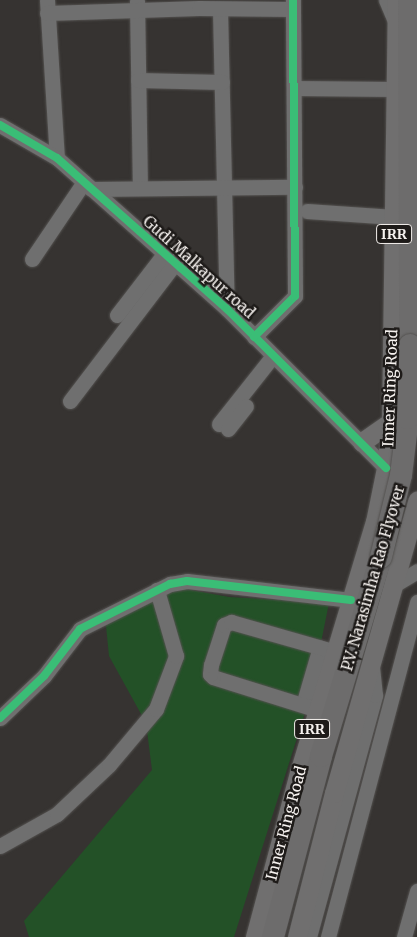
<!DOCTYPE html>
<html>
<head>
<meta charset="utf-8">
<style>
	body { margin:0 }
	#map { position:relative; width:417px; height:937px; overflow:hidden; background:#363331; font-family:Merriweather,serif }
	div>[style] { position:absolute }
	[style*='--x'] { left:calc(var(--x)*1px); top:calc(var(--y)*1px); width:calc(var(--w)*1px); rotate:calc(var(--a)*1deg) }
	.green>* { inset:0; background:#235127 }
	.roads { filter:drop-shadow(0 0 1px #545250) drop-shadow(0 0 1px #545250) }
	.minor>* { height:15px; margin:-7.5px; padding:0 7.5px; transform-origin:7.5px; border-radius:7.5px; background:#6f6f6f }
	.major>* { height:19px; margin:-9.5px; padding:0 9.5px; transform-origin:9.5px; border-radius:9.5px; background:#706f6f }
	.highway>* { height:22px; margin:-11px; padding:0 11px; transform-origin:11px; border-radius:11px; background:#6d6c6c }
	.bridges { filter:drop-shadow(0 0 1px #545250) drop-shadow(0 0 1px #545250) }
	.highway-bridge>* { height:22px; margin:-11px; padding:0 11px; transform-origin:11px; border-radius:11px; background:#6d6c6c }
	.cycleway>* { height:8px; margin:-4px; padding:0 4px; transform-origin:4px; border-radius:4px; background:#3abd76 }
	span { translate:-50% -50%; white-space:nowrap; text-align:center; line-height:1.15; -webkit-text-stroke:5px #1e1b19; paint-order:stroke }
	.shield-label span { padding:1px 4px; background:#1e1b19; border:1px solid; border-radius:4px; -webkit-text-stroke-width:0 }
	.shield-label { font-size:14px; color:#f6f2ef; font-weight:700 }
	.street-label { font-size:15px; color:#f6f2ef }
</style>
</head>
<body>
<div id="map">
	<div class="green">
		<i style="clip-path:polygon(175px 587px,229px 597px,329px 603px,310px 697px,234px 937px,29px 937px,24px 921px,152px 770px,146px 723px,109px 656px,105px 616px)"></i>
	</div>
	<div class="roads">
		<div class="minor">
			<i style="--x:47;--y:0;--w:158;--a:86.4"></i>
			<i style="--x:386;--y:0;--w:25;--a:67"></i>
			<i style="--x:137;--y:1;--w:186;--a:89.1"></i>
			<i style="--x:220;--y:9;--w:300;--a:88.7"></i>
			<i style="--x:47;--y:13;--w:152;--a:-1.9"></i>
			<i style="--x:199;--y:8;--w:94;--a:0.6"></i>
			<i style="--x:138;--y:80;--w:84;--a:1.4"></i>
			<i style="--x:294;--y:88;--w:101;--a:0.6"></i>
			<i style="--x:0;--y:125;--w:66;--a:30.1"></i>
			<i style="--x:57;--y:158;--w:166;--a:41.6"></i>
			<i style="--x:181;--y:268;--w:62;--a:41.7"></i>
			<i style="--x:227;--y:309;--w:225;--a:45"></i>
			<i style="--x:91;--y:189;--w:204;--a:-0.6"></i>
			<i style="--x:307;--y:211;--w:87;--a:3.9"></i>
			<i style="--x:32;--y:259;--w:93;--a:-56"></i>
			<i style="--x:117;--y:315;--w:77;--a:-52.4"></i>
			<i style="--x:254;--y:337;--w:58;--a:-45"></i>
			<i style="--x:295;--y:296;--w:296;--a:-90.4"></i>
			<i style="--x:70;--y:401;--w:173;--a:-52.7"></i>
			<i style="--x:219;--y:424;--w:85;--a:-51.7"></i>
			<i style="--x:228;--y:429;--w:29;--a:-52"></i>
			<i style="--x:394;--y:585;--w:27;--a:-31"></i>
			<i style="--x:303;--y:705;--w:60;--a:-73.7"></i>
			<i style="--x:318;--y:710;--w:110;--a:-162.6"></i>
			<i style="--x:213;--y:677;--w:4;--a:-135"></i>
			<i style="--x:210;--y:674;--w:9;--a:-84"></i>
			<i style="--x:211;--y:665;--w:42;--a:-72"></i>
			<i style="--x:224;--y:625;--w:8;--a:-23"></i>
			<i style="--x:231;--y:622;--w:109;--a:15.9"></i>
			<i style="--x:0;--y:718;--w:61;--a:-43.7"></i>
			<i style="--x:44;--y:676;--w:59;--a:-52.5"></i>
			<i style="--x:80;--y:629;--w:101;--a:-26.6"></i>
			<i style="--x:170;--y:584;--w:17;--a:-10"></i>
			<i style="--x:187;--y:581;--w:165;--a:6.6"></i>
			<i style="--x:0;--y:846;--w:65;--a:-29.3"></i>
			<i style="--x:57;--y:814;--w:71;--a:-43.3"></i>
			<i style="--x:109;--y:765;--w:73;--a:-50"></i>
			<i style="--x:156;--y:709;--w:57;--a:-69.3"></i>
			<i style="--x:176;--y:656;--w:69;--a:-106.1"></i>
			<i style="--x:309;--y:937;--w:251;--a:-74.7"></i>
			<i style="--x:375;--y:695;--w:30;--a:-96"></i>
			<i style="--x:328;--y:937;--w:347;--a:-75.1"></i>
			<i style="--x:404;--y:937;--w:48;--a:-74.2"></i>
		</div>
		<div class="major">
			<i style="--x:362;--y:442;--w:35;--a:-35"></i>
			<i style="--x:255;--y:937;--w:170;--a:-75"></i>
			<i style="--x:299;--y:773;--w:262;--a:-73.2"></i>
			<i style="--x:375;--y:522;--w:55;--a:-78.5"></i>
			<i style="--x:386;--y:468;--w:46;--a:-83.8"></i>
			<i style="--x:391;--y:422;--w:422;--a:-89.2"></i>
			<i style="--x:297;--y:937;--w:149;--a:-75.6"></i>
			<i style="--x:334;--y:793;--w:304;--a:-74.1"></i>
		</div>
		<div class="highway">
			<i style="--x:409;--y:0;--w:345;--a:89.8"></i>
			<i style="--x:273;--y:937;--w:187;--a:-75.1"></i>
			<i style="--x:321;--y:756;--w:208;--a:-73.2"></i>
		</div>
	</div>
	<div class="bridges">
		<div class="highway-bridge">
			<i style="--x:381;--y:557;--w:84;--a:-76.3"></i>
			<i style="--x:401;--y:475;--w:57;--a:-83"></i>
			<i style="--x:408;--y:418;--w:73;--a:-88.4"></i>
		</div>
	</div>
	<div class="cycleway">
		<i style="--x:0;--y:125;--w:66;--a:30.1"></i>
		<i style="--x:57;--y:158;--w:166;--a:41.6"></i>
		<i style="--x:181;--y:268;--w:62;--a:41.7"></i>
		<i style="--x:227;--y:309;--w:225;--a:45"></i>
		<i style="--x:254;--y:337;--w:58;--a:-45"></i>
		<i style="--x:295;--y:296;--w:296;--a:-90.4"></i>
		<i style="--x:0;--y:718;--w:61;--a:-43.7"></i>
		<i style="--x:44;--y:676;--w:59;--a:-52.5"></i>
		<i style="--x:80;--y:629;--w:101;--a:-26.6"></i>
		<i style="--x:170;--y:584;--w:17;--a:-10"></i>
		<i style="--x:187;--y:581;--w:165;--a:6.6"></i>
	</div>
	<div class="shield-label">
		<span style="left:394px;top:234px">IRR</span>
		<span style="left:312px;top:729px">IRR</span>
	</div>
	<div class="street-label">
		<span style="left:199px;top:267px;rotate:42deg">Gudi Malkapur road</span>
		<span style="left:390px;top:388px;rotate:-88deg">Inner Ring Road</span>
		<span style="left:373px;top:578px;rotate:-74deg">P.V. Narasimha Rao Flyover</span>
		<span style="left:286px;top:823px;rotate:-75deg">Inner Ring Road</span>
	</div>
</div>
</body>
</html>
